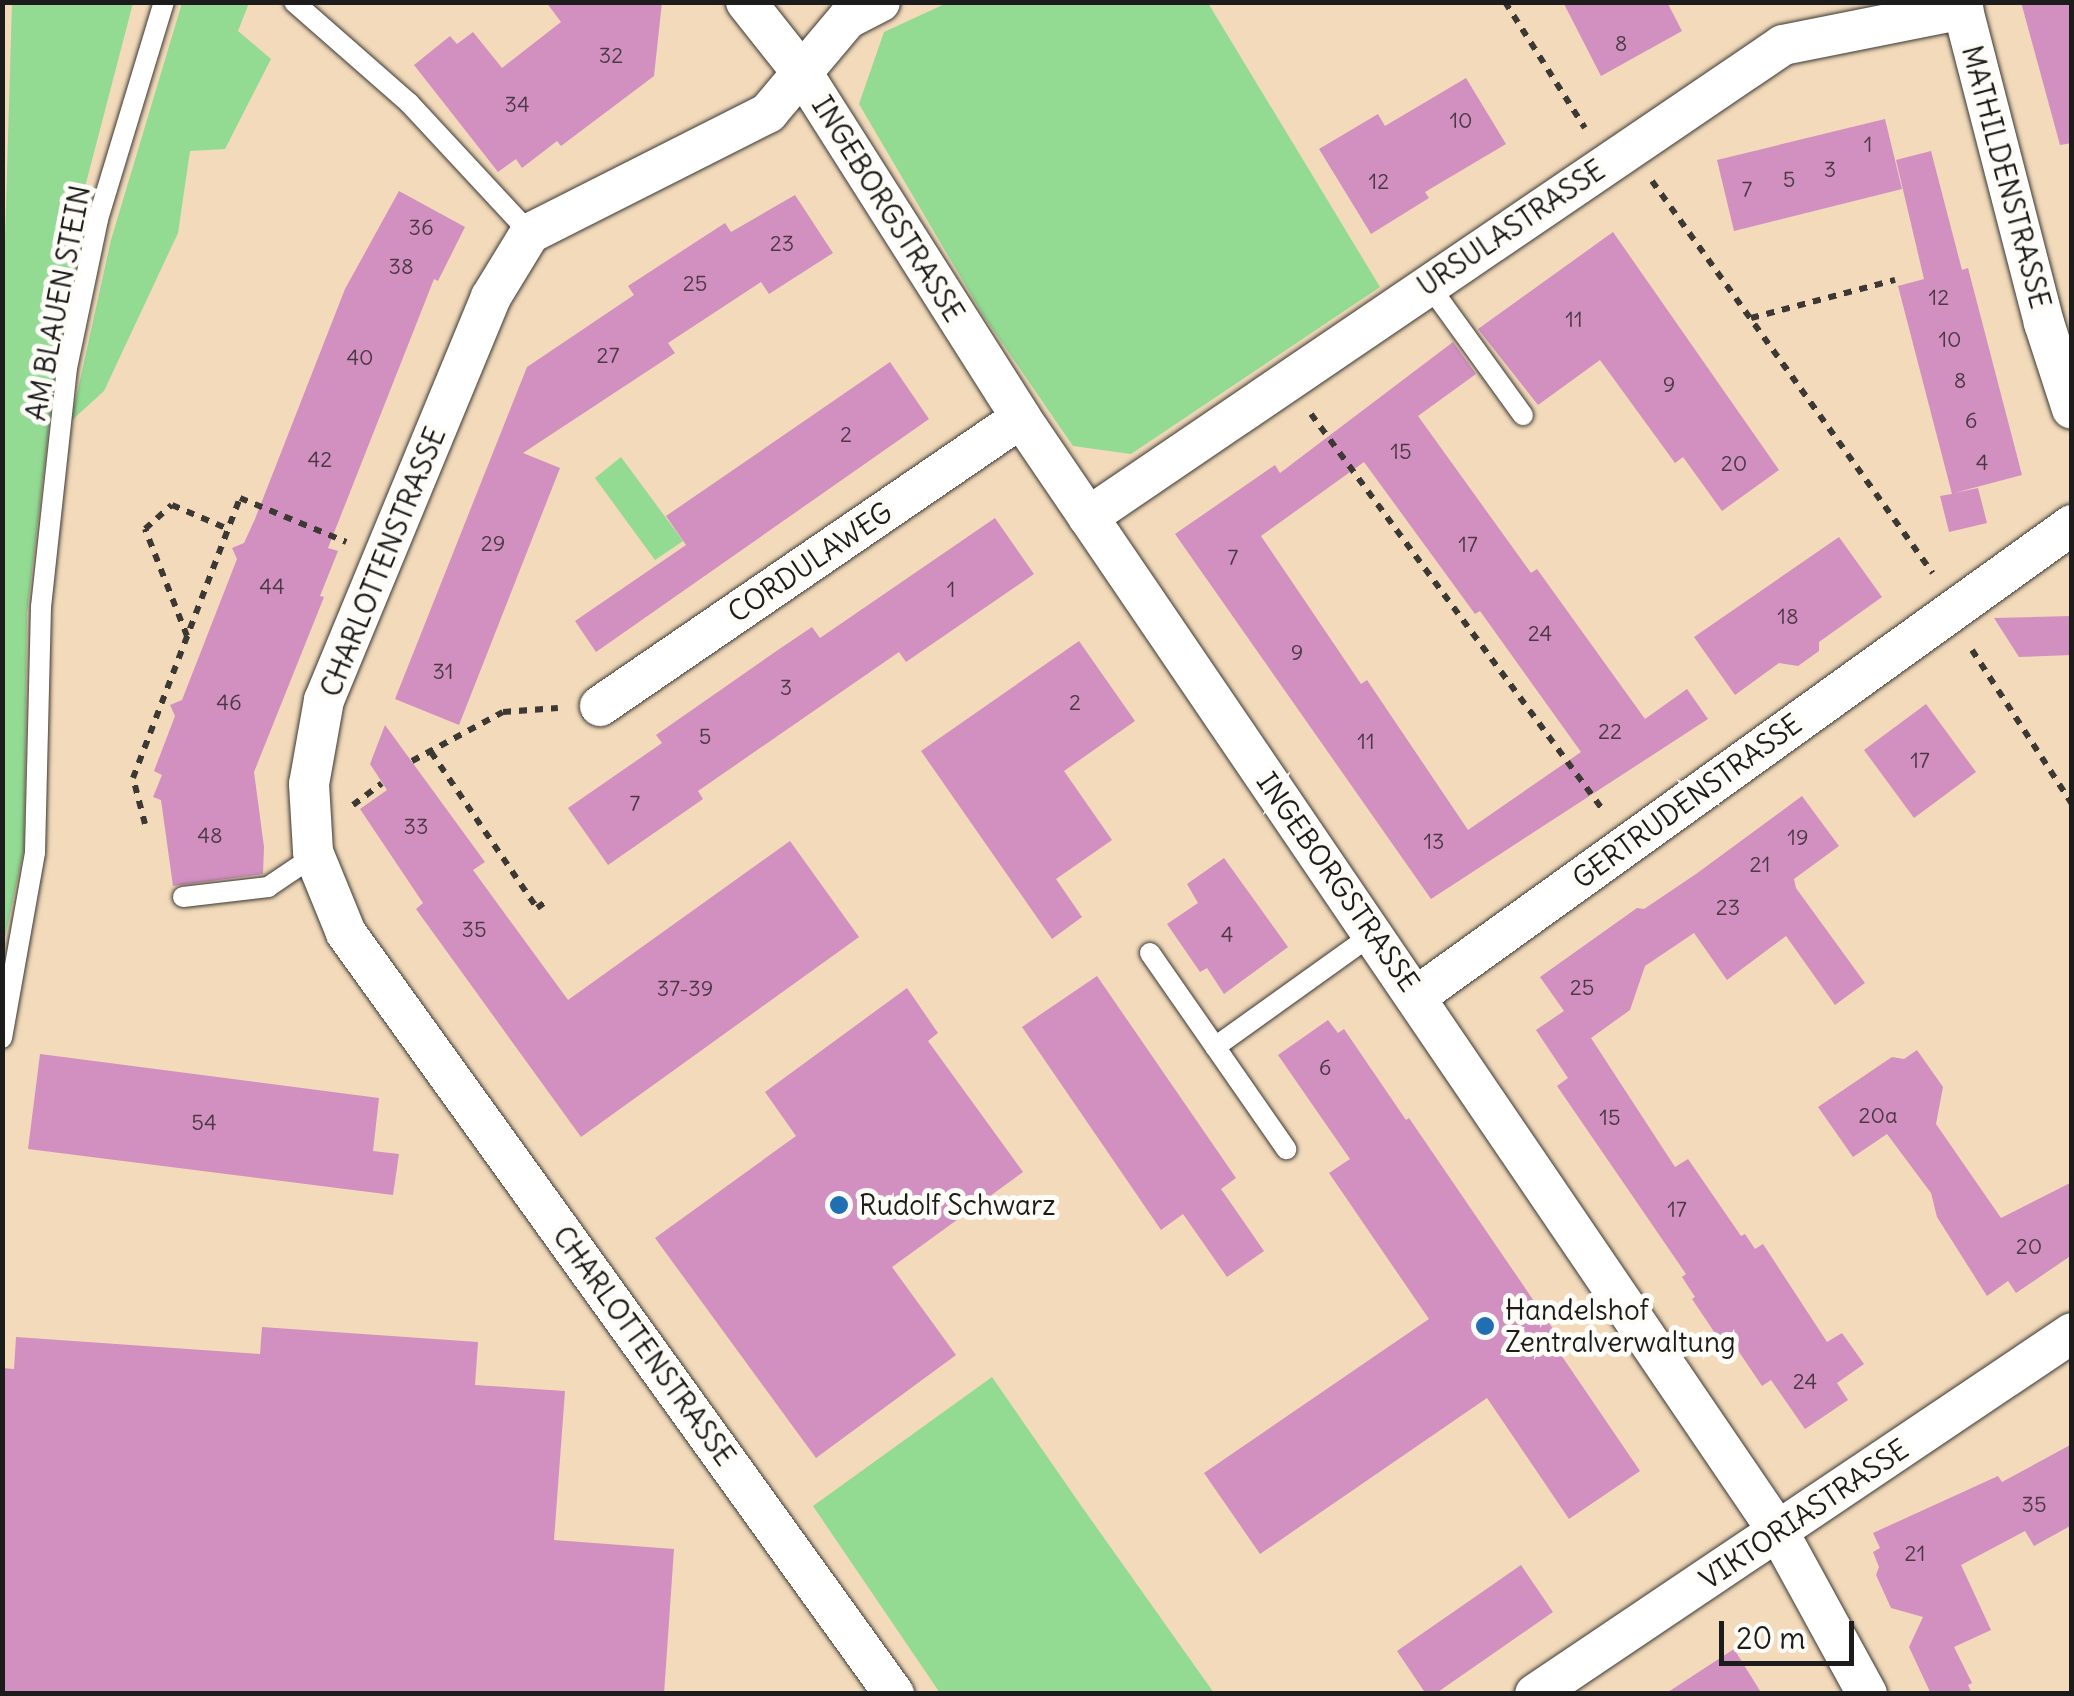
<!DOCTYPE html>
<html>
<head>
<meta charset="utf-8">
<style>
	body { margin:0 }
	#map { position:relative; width:2074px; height:1696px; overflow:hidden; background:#f2daba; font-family:Delius,sans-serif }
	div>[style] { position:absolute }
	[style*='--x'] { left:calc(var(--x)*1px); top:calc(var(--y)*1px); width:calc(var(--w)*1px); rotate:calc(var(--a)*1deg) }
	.green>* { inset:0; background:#93da93 }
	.building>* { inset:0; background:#d290c1 }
	.path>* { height:6px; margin-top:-3px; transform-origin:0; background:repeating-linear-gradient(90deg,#3c3834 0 8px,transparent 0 16px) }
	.roads { filter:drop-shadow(0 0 2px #3c3834) drop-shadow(0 0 2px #3c3834) }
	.service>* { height:20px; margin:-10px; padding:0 10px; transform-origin:10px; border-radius:10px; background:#fff }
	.minor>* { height:40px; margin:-20px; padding:0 20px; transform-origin:20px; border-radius:20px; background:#fff }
	.dots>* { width:28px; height:28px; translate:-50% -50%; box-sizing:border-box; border:5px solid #fdfcf7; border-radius:50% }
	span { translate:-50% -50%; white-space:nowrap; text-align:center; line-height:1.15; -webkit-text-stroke:10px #fdfcf7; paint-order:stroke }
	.number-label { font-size:22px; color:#4a3945 }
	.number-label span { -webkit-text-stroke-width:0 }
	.street-label { font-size:28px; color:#1c1c1c }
	.poi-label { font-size:28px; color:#1c1c1c }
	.left { translate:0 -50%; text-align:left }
	.frame { position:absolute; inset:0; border:5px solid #1c1c1c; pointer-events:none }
	.scale { position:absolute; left:1719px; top:1621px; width:135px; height:45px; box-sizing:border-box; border:5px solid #1c1c1c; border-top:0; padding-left:12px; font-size:30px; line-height:35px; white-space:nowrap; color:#1c1c1c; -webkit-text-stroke:8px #fdfcf7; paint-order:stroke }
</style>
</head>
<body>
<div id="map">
	<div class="green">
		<i style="clip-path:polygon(12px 3px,133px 3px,79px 210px,55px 374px,27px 613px,24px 848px,3px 947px,2px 342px)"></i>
		<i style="clip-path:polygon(182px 3px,249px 3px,238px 31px,271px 59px,225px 149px,190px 151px,178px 233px,104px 391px,71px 421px,111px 240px)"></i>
		<i style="clip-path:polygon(947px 3px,1208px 3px,1380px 287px,1131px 454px,1073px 446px,983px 315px,859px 104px,884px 32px)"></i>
		<i style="clip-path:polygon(621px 457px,683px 541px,655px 560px,595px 478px)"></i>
		<i style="clip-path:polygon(992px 1377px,1082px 1507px,1214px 1693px,940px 1693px,813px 1506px)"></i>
	</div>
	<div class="building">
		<i style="clip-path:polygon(546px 2px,662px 2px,654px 76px,561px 146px,557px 141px,522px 168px,516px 159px,498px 172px,414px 65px,450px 36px,457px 44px,473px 32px,502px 68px,561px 22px)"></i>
		<i style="clip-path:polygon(1563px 2px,1667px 2px,1682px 31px,1601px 76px)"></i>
		<i style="clip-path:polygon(2021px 2px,2072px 2px,2072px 143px,2060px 145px)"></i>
		<i style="clip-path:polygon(1466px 78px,1506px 144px,1425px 192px,1429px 198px,1371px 234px,1319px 149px,1378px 114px,1385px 126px)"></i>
		<i style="clip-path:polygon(1885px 119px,1902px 189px,1734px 231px,1717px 160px)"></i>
		<i style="clip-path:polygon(1931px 151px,1962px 270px,1968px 268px,2022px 475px,1954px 493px,1978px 488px,1987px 523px,1949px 532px,1940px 496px,1952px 494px,1898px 286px,1924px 279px,1896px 160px)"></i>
		<i style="clip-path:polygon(399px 191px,465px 227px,438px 281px,434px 279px,328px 548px,338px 551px,320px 596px,324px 597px,254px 772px,264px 847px,263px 874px,173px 886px,161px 800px,153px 797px,162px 775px,154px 771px,175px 716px,170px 705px,182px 700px,237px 559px,232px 548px,244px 543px,255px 519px,345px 289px)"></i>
		<i style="clip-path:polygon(795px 195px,833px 253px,769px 294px,761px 282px,668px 343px,675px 353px,523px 453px,560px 468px,459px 725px,395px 699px,527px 367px,634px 295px,628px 286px,725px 223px,731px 232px)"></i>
		<i style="clip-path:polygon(1613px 232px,1779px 470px,1722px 511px,1683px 457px,1675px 463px,1600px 360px,1538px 405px,1478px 329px)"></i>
		<i style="clip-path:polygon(evenodd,1453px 342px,1476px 374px,1418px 416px,1531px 573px,1537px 569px,1645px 719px,1687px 689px,1708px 719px,1431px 899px,1175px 534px,1275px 465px,1280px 473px,1453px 342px,1364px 462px,1475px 614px,1480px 611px,1581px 752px,1468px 830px,1367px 680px,1361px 684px,1261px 536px,1364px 462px)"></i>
		<i style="clip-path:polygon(890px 362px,929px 419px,596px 652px,575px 621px,686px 545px,666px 516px)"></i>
		<i style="clip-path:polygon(995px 518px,1034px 574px,906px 662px,899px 652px,698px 791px,703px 799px,608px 865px,568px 808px,662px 743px,656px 735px,775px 652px,812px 627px,820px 638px)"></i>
		<i style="clip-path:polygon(1839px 537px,1882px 597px,1819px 642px,1819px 651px,1798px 666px,1779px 663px,1735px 695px,1694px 637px)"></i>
		<i style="clip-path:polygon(2072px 616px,2072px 655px,2019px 657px,1994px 618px)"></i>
		<i style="clip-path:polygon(1079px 641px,1135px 721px,1064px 771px,1112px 840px,1056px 879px,1082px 917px,1052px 939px,921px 751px)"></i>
		<i style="clip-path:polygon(1926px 704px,1976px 772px,1914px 818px,1864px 750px)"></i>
		<i style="clip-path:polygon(385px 725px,485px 862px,473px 870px,568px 1000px,790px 841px,859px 937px,581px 1137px,416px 909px,423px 903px,360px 809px,387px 790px,370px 764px)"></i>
		<i style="clip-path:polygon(1802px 796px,1839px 846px,1794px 879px,1796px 888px,1865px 983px,1835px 1005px,1786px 936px,1727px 980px,1694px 933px,1645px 966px,1630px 1010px,1591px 1038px,1675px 1167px,1688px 1159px,1741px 1236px,1745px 1234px,1755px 1249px,1763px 1244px,1827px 1342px,1842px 1333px,1864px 1364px,1837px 1383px,1848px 1400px,1805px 1429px,1771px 1380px,1762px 1386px,1733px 1343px,1725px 1348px,1692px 1299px,1695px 1297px,1682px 1277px,1686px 1274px,1557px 1086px,1568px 1078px,1536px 1030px,1564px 1011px,1540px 977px,1637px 908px,1644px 909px,1696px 874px)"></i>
		<i style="clip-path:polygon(1224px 858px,1288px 947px,1224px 994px,1207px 968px,1200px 972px,1167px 924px,1198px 903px,1187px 884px)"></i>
		<i style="clip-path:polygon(1097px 976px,1236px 1178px,1221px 1189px,1264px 1251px,1227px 1277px,1183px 1214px,1161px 1230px,1022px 1027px)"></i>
		<i style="clip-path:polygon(907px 988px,938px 1033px,928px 1041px,1023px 1172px,892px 1267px,956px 1355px,816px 1458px,655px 1238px,796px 1136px,765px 1092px)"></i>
		<i style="clip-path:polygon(1328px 1020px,1338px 1033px,1344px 1029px,1406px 1120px,1409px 1118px,1564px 1345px,1557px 1349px,1640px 1471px,1569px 1519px,1487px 1398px,1260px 1554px,1204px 1473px,1429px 1319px,1329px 1173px,1350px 1159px,1278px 1055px)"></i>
		<i style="clip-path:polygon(1917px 1050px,1943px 1087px,1936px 1124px,2001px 1218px,2072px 1182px,2072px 1255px,2016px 1293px,2008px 1281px,1987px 1296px,1937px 1217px,1931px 1193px,1887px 1134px,1853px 1157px,1818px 1107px,1892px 1057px,1904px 1059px)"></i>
		<i style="clip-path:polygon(40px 1054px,379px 1098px,373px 1151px,399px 1154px,393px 1195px,28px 1149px)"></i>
		<i style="clip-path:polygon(262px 1327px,478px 1342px,475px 1385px,565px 1391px,554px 1540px,674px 1549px,664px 1694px,2px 1694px,2px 1368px,14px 1369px,16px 1337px,260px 1354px)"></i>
		<i style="clip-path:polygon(2072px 1444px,2072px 1525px,2034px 1546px,2025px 1531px,1961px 1565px,1991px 1630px,1954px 1647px,1972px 1683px,1968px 1685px,1972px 1694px,1931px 1694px,1909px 1647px,1923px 1617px,1891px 1608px,1876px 1575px,1879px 1567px,1873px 1552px,1880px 1548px,1873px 1533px,1998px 1476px,2002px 1482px)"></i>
		<i style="clip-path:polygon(1521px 1565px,1553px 1612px,1435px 1694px,1426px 1694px,1397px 1651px)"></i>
		<i style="clip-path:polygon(1734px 1649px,1762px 1694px,1665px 1694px)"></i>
	</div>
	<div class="path">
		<i style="--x:1505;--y:2;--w:149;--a:57.6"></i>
		<i style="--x:1652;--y:181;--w:482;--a:54.4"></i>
		<i style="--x:1751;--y:318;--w:149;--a:-14.8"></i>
		<i style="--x:1311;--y:414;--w:492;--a:53.6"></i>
		<i style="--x:187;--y:636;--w:115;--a:-111.4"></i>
		<i style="--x:145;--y:529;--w:36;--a:-42"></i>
		<i style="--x:172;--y:505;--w:61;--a:23.2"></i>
		<i style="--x:1972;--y:650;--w:184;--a:57"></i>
		<i style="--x:431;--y:752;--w:189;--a:55.8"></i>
		<i style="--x:537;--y:908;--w:14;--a:-36"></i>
		<i style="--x:412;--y:761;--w:103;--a:-28.3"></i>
		<i style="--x:503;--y:712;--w:55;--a:-4.2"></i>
		<i style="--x:353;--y:805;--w:36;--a:-37"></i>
		<i style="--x:145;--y:824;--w:48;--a:-104.6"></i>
		<i style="--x:133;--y:778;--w:300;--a:-69.1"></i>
		<i style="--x:240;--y:498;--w:115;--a:22.5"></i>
	</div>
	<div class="roads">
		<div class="service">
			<i style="--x:294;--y:2;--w:153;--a:41.3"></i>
			<i style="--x:409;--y:103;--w:178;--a:47.1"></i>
			<i style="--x:1428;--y:284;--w:162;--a:54.1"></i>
			<i style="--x:183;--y:897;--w:86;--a:-6.7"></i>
			<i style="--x:268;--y:887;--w:55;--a:-34"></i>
			<i style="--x:1150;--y:953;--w:239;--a:55.2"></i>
			<i style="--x:2;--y:1038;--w:189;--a:-79.9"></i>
			<i style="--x:35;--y:852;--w:245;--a:-88.6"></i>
			<i style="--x:41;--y:607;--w:240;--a:-83.8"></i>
			<i style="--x:67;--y:368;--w:152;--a:-78.2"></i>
			<i style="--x:98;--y:219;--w:227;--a:-73.1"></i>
			<i style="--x:1215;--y:1047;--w:194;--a:-35.6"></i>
		</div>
		<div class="minor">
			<i style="--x:746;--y:2;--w:92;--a:51.6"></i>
			<i style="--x:803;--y:74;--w:407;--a:57.6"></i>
			<i style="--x:1021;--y:418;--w:1348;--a:55.79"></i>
			<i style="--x:1779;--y:1533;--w:183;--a:61.3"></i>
			<i style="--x:880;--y:2;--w:36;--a:153"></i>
			<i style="--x:848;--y:18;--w:124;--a:130.1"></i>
			<i style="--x:768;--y:113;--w:267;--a:153.2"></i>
			<i style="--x:530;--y:233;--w:75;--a:121.4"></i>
			<i style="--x:491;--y:297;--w:436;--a:112.5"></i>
			<i style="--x:324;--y:700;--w:85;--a:100.1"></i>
			<i style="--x:309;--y:784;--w:68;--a:86.6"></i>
			<i style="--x:313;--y:852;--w:87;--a:67.8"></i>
			<i style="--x:346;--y:933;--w:938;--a:54.24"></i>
			<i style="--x:1961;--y:2;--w:332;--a:75.5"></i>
			<i style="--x:2044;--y:323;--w:90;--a:72"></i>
			<i style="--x:1088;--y:517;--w:840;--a:-34.18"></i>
			<i style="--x:1783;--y:45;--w:184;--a:-11.3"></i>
			<i style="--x:600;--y:706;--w:510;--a:-34.38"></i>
			<i style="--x:1417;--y:996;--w:807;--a:-35.72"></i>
			<i style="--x:1535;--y:1694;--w:647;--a:-33.91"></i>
		</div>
	</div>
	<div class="dots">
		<i style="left:839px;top:1205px;background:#1f6fb2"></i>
		<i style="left:1485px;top:1326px;background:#1f6fb2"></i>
	</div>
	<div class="number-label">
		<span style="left:1621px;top:44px">8</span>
		<span style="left:611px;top:56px">32</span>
		<span style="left:517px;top:105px">34</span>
		<span style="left:1461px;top:121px">10</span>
		<span style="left:1868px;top:145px">1</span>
		<span style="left:1830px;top:170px">3</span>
		<span style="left:1789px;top:180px">5</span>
		<span style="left:1379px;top:182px">12</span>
		<span style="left:1747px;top:190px">7</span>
		<span style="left:421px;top:228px">36</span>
		<span style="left:782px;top:244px">23</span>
		<span style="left:401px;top:267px">38</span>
		<span style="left:695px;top:284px">25</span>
		<span style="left:1939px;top:298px">12</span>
		<span style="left:1574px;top:320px">11</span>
		<span style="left:1950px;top:340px">10</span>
		<span style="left:608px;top:356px">27</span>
		<span style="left:360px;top:358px">40</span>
		<span style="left:1960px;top:381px">8</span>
		<span style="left:1669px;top:385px">9</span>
		<span style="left:1971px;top:421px">6</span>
		<span style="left:846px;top:435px">2</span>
		<span style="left:1401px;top:452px">15</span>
		<span style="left:320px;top:460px">42</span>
		<span style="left:1982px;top:463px">4</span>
		<span style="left:1734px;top:464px">20</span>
		<span style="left:493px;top:544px">29</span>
		<span style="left:1468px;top:545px">17</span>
		<span style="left:1233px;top:558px">7</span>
		<span style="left:272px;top:587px">44</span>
		<span style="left:951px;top:590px">1</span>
		<span style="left:1788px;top:617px">18</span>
		<span style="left:1540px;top:634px">24</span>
		<span style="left:1297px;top:653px">9</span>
		<span style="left:443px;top:672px">31</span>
		<span style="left:786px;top:688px">3</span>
		<span style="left:229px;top:703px">46</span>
		<span style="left:1075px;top:703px">2</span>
		<span style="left:1610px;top:732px">22</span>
		<span style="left:705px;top:737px">5</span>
		<span style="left:1366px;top:742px">11</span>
		<span style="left:1920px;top:761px">17</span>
		<span style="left:635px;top:804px">7</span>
		<span style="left:416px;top:827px">33</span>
		<span style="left:210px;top:836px">48</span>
		<span style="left:1798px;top:838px">19</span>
		<span style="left:1434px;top:842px">13</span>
		<span style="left:1760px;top:865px">21</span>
		<span style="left:1728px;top:908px">23</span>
		<span style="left:474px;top:930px">35</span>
		<span style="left:1227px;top:935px">4</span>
		<span style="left:1582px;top:988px">25</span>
		<span style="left:685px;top:989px">37-39</span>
		<span style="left:1325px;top:1068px">6</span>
		<span style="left:1878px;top:1116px">20a</span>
		<span style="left:1610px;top:1118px">15</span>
		<span style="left:204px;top:1123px">54</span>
		<span style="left:1677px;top:1210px">17</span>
		<span style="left:2029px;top:1247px">20</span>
		<span style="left:1805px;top:1382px">24</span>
		<span style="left:2034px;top:1505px">35</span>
		<span style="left:1915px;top:1554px">21</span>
	</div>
	<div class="street-label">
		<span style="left:2006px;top:177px;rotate:75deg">MATHILDENSTRASSE</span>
		<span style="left:888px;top:209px;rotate:58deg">INGEBORGSTRASSE</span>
		<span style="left:1511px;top:228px;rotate:-34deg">URSULASTRASSE</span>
		<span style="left:58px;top:303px;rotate:-79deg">AM BLAUEN STEIN</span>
		<span style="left:383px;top:562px;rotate:-68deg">CHARLOTTENSTRASSE</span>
		<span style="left:810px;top:562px;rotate:-34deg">CORDULAWEG</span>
		<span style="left:1687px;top:801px;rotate:-36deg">GERTRUDENSTRASSE</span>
		<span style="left:1338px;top:882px;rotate:55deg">INGEBORGSTRASSE</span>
		<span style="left:644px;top:1346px;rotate:54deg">CHARLOTTENSTRASSE</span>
		<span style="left:1804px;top:1514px;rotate:-34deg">VIKTORIASTRASSE</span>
	</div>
	<div class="poi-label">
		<span class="left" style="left:859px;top:1205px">Rudolf Schwarz</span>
		<span class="left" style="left:1505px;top:1326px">Handelshof<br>Zentralverwaltung</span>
	</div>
	<div class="frame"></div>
	<div class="scale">20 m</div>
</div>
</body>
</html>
